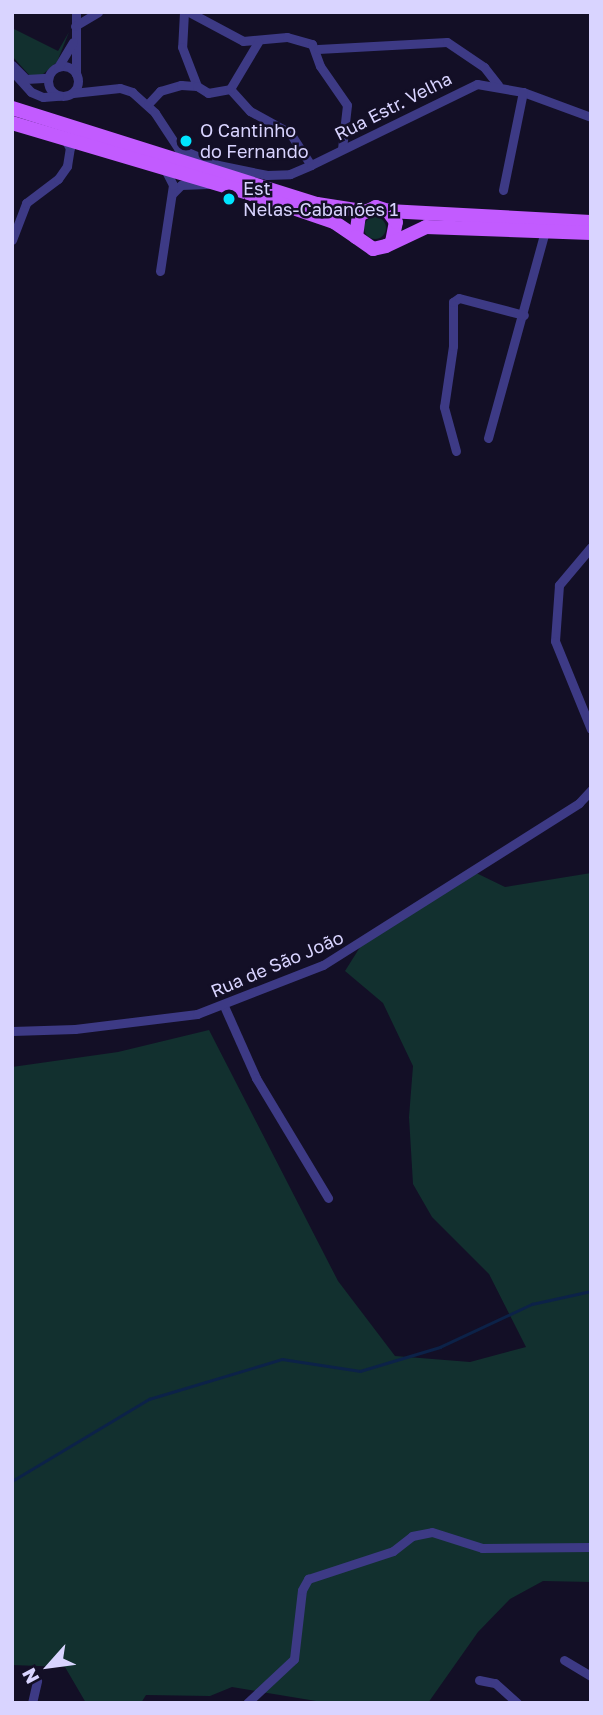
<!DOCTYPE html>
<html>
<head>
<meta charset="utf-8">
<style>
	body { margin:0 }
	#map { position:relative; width:603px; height:1715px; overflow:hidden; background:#130f26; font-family:"Golos Text",sans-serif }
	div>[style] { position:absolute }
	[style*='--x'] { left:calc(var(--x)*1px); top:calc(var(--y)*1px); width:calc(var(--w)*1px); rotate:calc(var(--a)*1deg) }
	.green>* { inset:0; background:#12302f }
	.round { border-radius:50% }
	.stream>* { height:2.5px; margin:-1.25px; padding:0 1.25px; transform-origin:1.25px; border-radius:1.25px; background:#0c2248 }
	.minor>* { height:9px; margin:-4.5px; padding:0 4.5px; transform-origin:4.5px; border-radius:4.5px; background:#3d3a85 }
	.minor>.ring { margin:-4.5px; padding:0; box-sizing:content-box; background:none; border:9px solid #3d3a85; border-radius:50% }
	.primary>* { height:14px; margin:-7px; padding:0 7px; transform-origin:7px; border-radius:7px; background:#c25bff }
	.dots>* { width:19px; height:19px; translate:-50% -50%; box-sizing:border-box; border:4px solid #130f26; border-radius:50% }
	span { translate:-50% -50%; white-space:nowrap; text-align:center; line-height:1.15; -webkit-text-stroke:5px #130f26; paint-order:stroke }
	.street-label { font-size:18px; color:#d9d4ff }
	.poi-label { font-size:18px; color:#d9d4ff }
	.left { translate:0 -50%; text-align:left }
	.frame { position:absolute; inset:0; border:14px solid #d9d4ff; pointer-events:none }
	.north { position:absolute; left:14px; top:1631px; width:70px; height:70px; -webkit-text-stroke:5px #130f26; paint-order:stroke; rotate:242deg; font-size:19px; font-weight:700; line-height:28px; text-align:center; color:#d9d4ff }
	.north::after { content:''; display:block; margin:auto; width:24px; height:32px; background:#d9d4ff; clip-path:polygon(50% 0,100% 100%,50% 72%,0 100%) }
</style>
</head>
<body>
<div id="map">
	<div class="green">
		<i style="clip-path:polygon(12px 28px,58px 51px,69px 32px,57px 62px,42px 75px,31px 77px,12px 56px)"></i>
		<i class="round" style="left:364px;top:217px;width:22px;height:22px"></i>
		<i style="clip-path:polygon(470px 870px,505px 887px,591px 873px,591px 1582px,543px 1581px,510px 1599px,478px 1632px,428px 1703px,328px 1703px,232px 1687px,210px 1696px,146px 1695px,141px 1703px,86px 1703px,65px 1667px,12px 1665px,12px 1067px,118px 1052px,209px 1030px,338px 1281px,395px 1356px,470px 1362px,526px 1347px,489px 1274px,432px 1217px,413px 1184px,409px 1117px,413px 1066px,383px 1003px,345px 971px,362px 944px)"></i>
	</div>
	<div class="stream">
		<i style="--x:12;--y:1481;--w:160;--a:-30.9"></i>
		<i style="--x:149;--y:1399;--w:139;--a:-16.7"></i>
		<i style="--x:282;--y:1359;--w:79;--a:8.7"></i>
		<i style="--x:360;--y:1371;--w:84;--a:-16.7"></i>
		<i style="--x:440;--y:1347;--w:102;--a:-25.1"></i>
		<i style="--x:532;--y:1304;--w:60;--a:-12.4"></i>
	</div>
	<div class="minor">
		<i style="--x:76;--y:12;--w:62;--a:90"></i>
		<i style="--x:184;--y:12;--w:35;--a:93"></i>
		<i style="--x:182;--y:47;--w:42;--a:69"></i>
		<i style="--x:189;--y:12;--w:61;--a:28.2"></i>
		<i style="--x:243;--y:41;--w:44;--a:-5.2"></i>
		<i style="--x:287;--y:37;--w:26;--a:16"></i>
		<i style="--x:312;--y:44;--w:23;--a:70"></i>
		<i style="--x:320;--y:66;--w:47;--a:55.3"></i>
		<i style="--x:347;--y:105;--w:44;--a:96.5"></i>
		<i style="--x:75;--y:26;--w:27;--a:-31"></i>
		<i style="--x:318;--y:49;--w:129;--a:-3.1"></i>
		<i style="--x:447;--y:42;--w:45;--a:34"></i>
		<i style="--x:484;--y:67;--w:23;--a:52"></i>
		<i style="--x:12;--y:65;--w:20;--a:45"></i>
		<i style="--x:26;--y:79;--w:22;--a:-3"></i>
		<i class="ring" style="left:48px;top:66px;width:21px;height:21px"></i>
		<i style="--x:58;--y:67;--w:29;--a:-59"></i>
		<i style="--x:12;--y:71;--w:28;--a:48"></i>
		<i style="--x:31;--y:92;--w:13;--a:23"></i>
		<i style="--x:43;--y:97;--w:16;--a:-4"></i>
		<i style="--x:230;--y:89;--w:30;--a:48"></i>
		<i style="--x:250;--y:111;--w:46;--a:28.8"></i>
		<i style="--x:290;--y:133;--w:38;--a:57"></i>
		<i style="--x:73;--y:93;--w:47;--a:-6.1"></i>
		<i style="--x:120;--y:88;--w:13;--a:18"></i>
		<i style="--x:132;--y:92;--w:31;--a:42"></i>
		<i style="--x:155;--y:113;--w:42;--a:56.7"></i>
		<i style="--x:178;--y:148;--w:43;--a:23"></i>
		<i style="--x:218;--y:165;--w:50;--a:11.5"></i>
		<i style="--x:267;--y:175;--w:23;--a:-2"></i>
		<i style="--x:290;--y:174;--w:23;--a:-23"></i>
		<i style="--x:311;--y:165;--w:185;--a:-26"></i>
		<i style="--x:477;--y:84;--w:47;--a:9.9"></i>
		<i style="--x:523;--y:92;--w:72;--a:20.2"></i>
		<i style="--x:148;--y:104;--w:18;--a:-47"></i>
		<i style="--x:160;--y:91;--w:22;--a:-16"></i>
		<i style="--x:181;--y:85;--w:16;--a:4"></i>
		<i style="--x:197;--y:86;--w:13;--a:32"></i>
		<i style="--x:208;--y:93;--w:22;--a:-10"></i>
		<i style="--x:230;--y:89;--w:55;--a:-59.2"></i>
		<i style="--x:503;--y:190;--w:100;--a:-78.5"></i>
		<i style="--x:172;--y:194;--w:13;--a:-45"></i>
		<i style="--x:181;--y:185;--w:26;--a:-2"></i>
		<i style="--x:12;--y:240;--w:40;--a:-69"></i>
		<i style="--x:26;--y:203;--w:40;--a:-37"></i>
		<i style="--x:58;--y:179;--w:16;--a:-55"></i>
		<i style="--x:67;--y:166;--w:18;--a:-81"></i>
		<i style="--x:70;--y:148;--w:12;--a:-121"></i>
		<i style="--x:160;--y:271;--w:87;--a:-81.4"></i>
		<i style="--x:173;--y:185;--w:18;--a:-117"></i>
		<i style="--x:488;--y:438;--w:215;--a:-74.6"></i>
		<i style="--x:456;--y:451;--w:46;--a:-105.3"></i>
		<i style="--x:444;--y:407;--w:62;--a:-81.6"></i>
		<i style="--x:453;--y:346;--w:44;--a:-90"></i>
		<i style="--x:453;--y:302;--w:7;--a:-34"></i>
		<i style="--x:459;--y:298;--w:67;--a:14.7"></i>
		<i style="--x:591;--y:547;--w:50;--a:130.1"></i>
		<i style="--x:559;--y:585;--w:56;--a:94.1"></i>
		<i style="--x:555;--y:641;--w:95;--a:67.8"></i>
		<i style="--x:224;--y:1006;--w:79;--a:66"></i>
		<i style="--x:256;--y:1078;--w:140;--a:59"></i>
		<i style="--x:12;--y:1031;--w:63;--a:-1.8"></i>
		<i style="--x:75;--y:1029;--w:123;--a:-7"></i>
		<i style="--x:197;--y:1014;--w:135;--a:-21.3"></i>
		<i style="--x:323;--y:965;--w:303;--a:-32.3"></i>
		<i style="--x:579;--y:803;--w:18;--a:-47"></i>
		<i style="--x:564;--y:1660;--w:31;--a:31"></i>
		<i style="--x:479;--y:1680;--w:16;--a:11"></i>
		<i style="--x:495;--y:1683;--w:30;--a:42"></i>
		<i style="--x:32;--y:1703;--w:23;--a:-77"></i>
		<i style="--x:247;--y:1703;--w:64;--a:-43.1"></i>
		<i style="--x:294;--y:1659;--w:69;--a:-83.4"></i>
		<i style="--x:302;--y:1590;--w:13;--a:-61"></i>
		<i style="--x:308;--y:1579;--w:89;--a:-18.2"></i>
		<i style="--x:393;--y:1551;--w:24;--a:-38"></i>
		<i style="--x:412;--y:1536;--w:20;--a:-11"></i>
		<i style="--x:432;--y:1532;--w:52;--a:17.7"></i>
		<i style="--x:482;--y:1548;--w:109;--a:-0.5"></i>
	</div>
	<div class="primary">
		<i style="--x:12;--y:108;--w:320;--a:17.5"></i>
		<i style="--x:317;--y:204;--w:47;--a:8.7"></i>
		<i style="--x:12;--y:123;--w:250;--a:16.5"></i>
		<i style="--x:252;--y:194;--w:87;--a:18.9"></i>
		<i style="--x:334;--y:222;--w:27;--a:34"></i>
		<i style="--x:388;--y:211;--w:203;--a:3.1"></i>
		<i style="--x:392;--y:242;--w:20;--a:-79"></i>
		<i style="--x:396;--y:222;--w:14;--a:-126"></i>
		<i style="--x:388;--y:211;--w:13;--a:-162"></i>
		<i style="--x:376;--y:207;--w:19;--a:155"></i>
		<i style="--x:359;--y:215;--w:22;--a:98"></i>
		<i style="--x:356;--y:237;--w:21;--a:35"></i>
		<i style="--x:373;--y:249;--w:13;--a:-13"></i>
		<i style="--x:386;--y:246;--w:44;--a:-25.4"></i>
		<i style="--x:426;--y:227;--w:165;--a:2.1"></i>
	</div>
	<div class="dots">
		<i style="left:186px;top:141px;background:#00e5ff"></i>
		<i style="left:229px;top:199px;background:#00e5ff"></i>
	</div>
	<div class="street-label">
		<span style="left:393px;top:106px;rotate:-27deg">Rua Estr. Velha</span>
		<span style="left:277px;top:964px;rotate:-23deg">Rua de São João</span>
	</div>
	<div class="poi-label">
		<span class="left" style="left:200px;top:141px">O Cantinho<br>do Fernando</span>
		<span class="left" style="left:243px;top:199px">Est<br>Nelas-Cabanões 1</span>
	</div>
	<div class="frame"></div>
	<div class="north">N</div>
</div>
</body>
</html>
